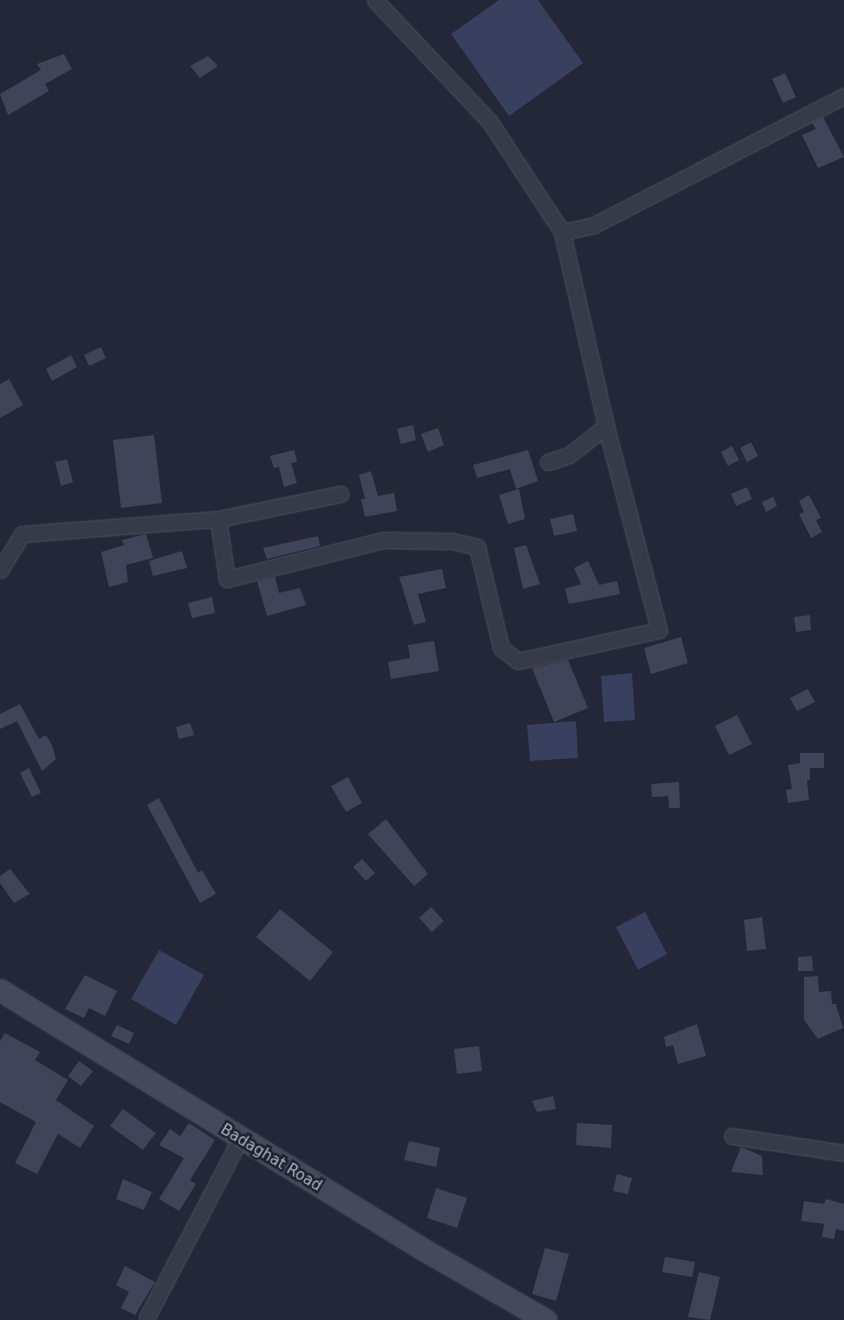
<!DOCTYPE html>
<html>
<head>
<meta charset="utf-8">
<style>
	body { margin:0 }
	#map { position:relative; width:844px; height:1320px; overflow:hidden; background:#242738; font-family:"DejaVu Sans",sans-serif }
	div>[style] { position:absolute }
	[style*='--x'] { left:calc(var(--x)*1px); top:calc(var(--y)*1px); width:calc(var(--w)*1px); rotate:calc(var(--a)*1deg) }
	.water>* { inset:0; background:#393f5e }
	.building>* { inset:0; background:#404458 }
	.roads { filter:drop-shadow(0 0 1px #4f5260) drop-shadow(0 0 1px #4f5260) }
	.minor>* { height:15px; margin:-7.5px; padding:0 7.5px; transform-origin:7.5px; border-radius:7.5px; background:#373a49 }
	.secondary>* { height:21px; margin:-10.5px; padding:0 10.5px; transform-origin:10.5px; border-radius:10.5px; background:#46485b }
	span { translate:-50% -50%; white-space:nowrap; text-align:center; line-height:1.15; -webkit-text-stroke:5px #1c1f2d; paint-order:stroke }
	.street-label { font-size:15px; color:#b2b5c5 }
</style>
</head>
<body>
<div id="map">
	<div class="water">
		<i style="clip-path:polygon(499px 0,538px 0,583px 63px,509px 116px,451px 34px)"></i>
		<i style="clip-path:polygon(632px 673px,635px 720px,604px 722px,601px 676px)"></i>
		<i style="clip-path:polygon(576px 721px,578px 758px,530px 761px,527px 725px)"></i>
		<i style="clip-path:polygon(645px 912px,667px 954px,638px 970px,616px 927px)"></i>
		<i style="clip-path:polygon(159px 950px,204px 975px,176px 1025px,131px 999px)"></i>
	</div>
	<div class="building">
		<i style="clip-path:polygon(64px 54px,72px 69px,45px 84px,49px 91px,8px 115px,0 94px,41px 70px,37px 64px)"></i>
		<i style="clip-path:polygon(208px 56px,218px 66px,200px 78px,190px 66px)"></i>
		<i style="clip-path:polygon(785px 73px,796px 97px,783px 103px,772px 79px)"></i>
		<i style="clip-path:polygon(823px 117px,844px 157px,818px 168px,802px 135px,816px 129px,812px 123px)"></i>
		<i style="clip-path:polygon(101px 347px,106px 358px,89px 366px,84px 355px)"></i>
		<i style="clip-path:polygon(71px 355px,77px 367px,52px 381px,46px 369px)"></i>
		<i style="clip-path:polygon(9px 379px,23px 405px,0 418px,0 384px)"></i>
		<i style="clip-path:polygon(413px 425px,416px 440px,401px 444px,397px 429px)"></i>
		<i style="clip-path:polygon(438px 428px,444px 445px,428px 452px,421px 434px)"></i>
		<i style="clip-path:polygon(154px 435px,162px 503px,121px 508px,113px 440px)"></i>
		<i style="clip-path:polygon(751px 442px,758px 456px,747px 462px,740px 448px)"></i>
		<i style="clip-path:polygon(732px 446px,739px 460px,728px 466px,721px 452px)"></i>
		<i style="clip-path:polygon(294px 450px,297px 462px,291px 463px,297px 483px,284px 487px,279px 467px,274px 468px,270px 456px)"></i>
		<i style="clip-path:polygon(528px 450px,538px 481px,516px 489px,510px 469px,477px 478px,473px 465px)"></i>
		<i style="clip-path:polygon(67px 459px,73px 482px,61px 486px,55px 462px)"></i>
		<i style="clip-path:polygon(371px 471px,378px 496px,394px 493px,397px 511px,365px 517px,361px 499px,365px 499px,359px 475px)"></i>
		<i style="clip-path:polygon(747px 487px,752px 499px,736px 506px,731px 494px)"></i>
		<i style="clip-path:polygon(519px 489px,525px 519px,508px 524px,499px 495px)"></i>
		<i style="clip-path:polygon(809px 495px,821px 518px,816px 520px,822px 532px,811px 538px,799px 514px,804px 512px,799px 501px)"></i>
		<i style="clip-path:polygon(773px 497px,777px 506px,766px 512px,762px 502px)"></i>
		<i style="clip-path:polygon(573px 514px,577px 531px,554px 536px,550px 519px)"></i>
		<i style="clip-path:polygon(146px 534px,153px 558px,126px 565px,128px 582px,109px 587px,101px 552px,124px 545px,122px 540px)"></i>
		<i style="clip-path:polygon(318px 536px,320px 546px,267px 559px,263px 548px)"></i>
		<i style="clip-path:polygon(526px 545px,540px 584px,523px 589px,514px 548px)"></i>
		<i style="clip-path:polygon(182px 551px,187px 568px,153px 576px,149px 561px)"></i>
		<i style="clip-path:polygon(588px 561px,599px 585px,617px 581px,620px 594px,569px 604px,565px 589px,581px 584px,574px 568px)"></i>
		<i style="clip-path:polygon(442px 569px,446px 588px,418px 594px,426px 622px,414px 625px,399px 577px)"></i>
		<i style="clip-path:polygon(275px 577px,279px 593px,300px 588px,306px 605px,267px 616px,257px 581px)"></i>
		<i style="clip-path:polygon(212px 597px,215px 613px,192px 618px,188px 603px)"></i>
		<i style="clip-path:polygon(810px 615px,811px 630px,796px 632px,794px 617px)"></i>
		<i style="clip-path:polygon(681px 637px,688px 663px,651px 674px,644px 648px)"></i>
		<i style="clip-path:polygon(434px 641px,439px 671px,391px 679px,388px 662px,410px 658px,408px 645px)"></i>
		<i style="clip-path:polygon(568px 660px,588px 708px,554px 722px,532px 668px)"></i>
		<i style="clip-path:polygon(808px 689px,815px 702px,797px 711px,790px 698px)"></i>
		<i style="clip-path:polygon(20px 704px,39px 739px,46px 735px,52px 745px,56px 759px,42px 771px,17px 721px,0 729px,0 714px)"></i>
		<i style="clip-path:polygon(737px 715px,752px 744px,729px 755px,715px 726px)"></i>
		<i style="clip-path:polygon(190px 723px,194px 735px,179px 739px,176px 727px)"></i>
		<i style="clip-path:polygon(800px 753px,824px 753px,824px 768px,810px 768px,810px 780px,807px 780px,809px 800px,788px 803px,786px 790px,792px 789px,788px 765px,800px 763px)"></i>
		<i style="clip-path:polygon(29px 768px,41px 793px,32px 797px,20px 773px)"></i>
		<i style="clip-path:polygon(348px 777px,362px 803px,346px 812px,331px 786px)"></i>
		<i style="clip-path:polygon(679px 782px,680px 808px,669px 808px,668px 796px,652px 797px,651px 784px)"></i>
		<i style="clip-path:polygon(159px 798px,198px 873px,202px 870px,216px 894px,200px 903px,147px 805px)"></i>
		<i style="clip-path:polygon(386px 819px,428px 874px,414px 886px,368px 834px)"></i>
		<i style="clip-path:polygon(362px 859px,375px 873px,366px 881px,353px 867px)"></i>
		<i style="clip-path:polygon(10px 869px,30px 894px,14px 903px,0 883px,0 876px)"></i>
		<i style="clip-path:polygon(431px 907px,444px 921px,432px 932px,419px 918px)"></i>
		<i style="clip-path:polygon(280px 909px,333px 952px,310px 981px,256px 937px)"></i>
		<i style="clip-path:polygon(762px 917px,766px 949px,747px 951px,744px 920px)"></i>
		<i style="clip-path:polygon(812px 956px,813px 971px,798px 971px,798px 957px)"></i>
		<i style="clip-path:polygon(85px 975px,117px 991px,105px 1016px,89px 1008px,84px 1018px,65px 1009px)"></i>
		<i style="clip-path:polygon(818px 976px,819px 992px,831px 991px,832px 1004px,836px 1004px,843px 1028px,818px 1039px,804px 1020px,804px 977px)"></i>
		<i style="clip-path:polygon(697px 1024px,706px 1056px,678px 1064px,673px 1045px,666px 1047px,664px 1037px)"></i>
		<i style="clip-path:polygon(117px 1025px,134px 1033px,129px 1044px,111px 1036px)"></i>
		<i style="clip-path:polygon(5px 1033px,40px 1052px,35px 1060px,68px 1080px,56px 1100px,94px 1126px,80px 1148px,58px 1134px,37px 1174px,15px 1163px,36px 1122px,0 1102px,0 1041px)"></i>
		<i style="clip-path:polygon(479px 1046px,482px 1071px,457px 1074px,454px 1049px)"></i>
		<i style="clip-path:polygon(79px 1061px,93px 1071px,81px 1086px,68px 1076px)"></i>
		<i style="clip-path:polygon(553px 1096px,556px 1109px,537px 1112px,532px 1101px)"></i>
		<i style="clip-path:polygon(123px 1109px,156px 1133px,143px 1150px,110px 1126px)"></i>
		<i style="clip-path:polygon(189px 1123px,215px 1140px,190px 1180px,196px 1184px,179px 1211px,159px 1199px,184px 1158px,159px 1145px,170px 1129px,180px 1136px)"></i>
		<i style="clip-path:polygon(577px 1123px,612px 1125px,611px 1148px,576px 1145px)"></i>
		<i style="clip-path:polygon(409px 1141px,440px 1148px,436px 1167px,404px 1160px)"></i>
		<i style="clip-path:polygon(741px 1147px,762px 1156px,763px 1175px,731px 1172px)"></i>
		<i style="clip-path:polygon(617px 1174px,632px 1178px,628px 1194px,613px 1191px)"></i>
		<i style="clip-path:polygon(123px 1179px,152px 1192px,144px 1210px,116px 1199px)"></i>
		<i style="clip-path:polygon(436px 1188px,467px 1198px,457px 1228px,427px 1218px)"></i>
		<i style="clip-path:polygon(826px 1199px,844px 1204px,844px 1231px,836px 1229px,834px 1239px,822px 1237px,824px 1224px,801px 1221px,804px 1201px,824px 1204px)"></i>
		<i style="clip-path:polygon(545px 1248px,569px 1254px,556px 1301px,532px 1294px)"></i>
		<i style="clip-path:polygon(665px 1257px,695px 1262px,692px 1277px,662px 1272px)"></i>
		<i style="clip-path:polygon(125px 1266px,155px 1282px,135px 1315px,121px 1308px,129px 1292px,116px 1285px)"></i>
		<i style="clip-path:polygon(699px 1272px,720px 1277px,710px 1320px,688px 1317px)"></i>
	</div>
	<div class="roads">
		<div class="minor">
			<i style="--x:375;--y:0;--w:168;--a:46.7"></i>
			<i style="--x:490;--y:122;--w:131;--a:56.8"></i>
			<i style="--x:548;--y:462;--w:22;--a:-18"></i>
			<i style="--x:569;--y:455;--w:47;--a:-38.1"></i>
			<i style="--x:606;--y:426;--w:199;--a:-102.8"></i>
			<i style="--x:562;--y:232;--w:33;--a:-12"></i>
			<i style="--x:594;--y:225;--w:281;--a:-27.3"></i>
			<i style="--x:218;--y:519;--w:61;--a:81.5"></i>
			<i style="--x:227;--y:579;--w:161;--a:-14"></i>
			<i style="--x:383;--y:540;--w:69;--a:0.8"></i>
			<i style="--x:452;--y:541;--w:26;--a:13"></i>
			<i style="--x:477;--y:547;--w:104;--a:76.6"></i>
			<i style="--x:501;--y:648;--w:21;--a:37"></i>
			<i style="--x:518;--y:661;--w:144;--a:-12.4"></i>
			<i style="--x:659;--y:630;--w:211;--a:-104.6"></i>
			<i style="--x:0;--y:570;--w:42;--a:-58.6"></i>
			<i style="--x:22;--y:534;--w:197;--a:-4.4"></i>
			<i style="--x:218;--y:519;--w:125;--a:-11.6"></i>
			<i style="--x:732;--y:1136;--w:113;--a:8.6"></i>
			<i style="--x:147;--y:1317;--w:201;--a:-62.4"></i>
		</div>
		<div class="secondary">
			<i style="--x:0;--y:990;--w:492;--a:31.5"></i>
			<i style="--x:419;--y:1247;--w:146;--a:29.9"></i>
		</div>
	</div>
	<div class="street-label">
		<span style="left:271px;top:1158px;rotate:31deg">Badaghat Road</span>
	</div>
</div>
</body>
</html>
